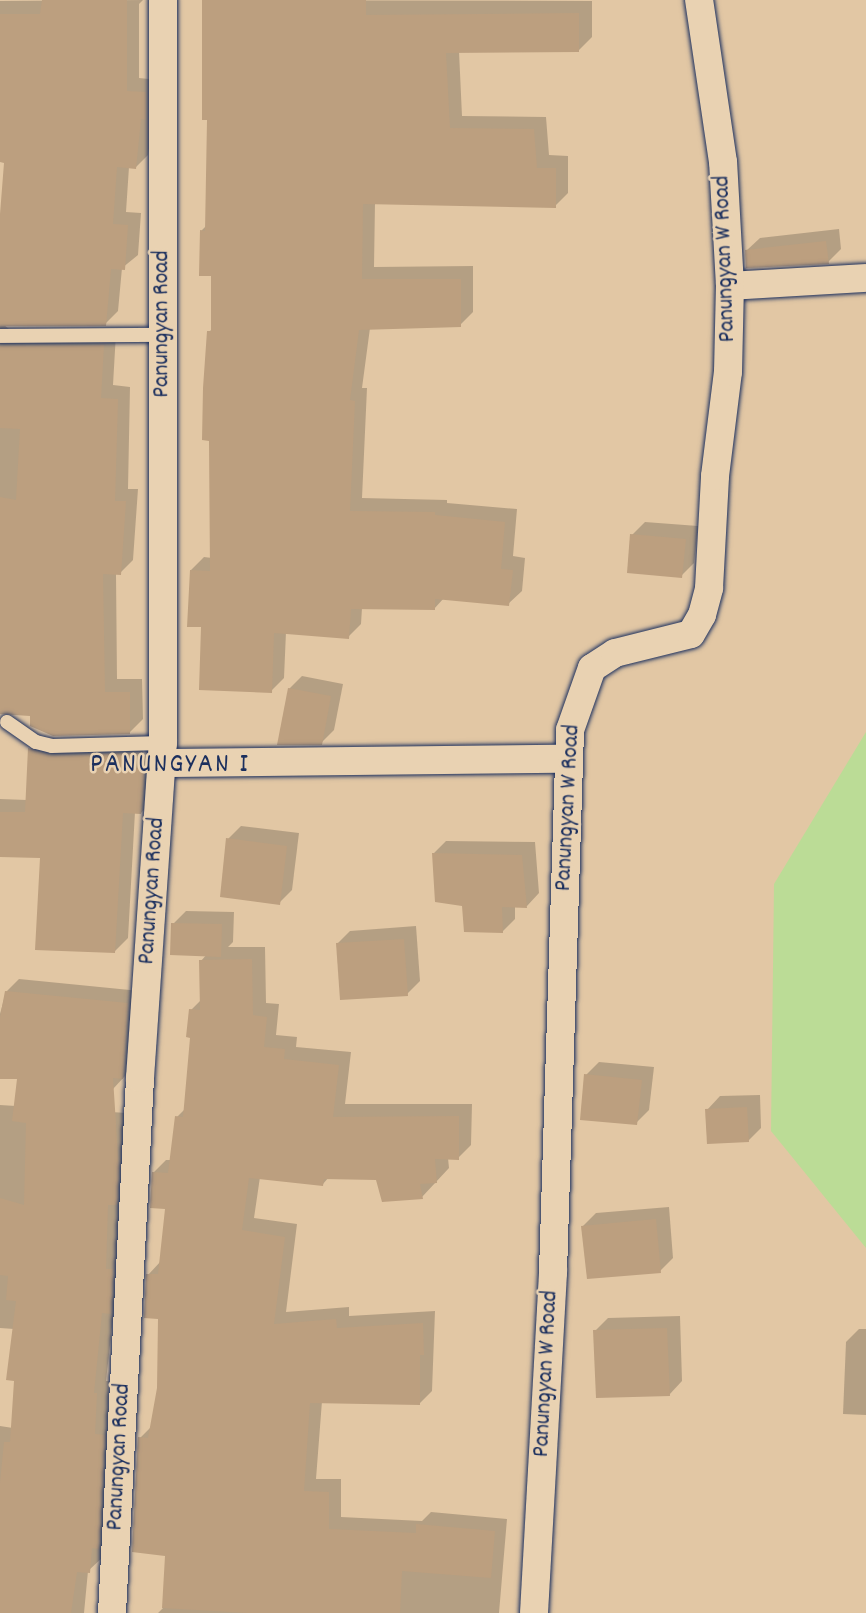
<!DOCTYPE html>
<html>
<head>
<meta charset="utf-8">
<style>
	body { margin:0 }
	#map { position:relative; width:866px; height:1613px; overflow:hidden; background:#e2c7a4; font-family:Dekko,sans-serif }
	div>[style] { position:absolute }
	[style*='--x'] { left:calc(var(--x)*1px); top:calc(var(--y)*1px); width:calc(var(--w)*1px); rotate:calc(var(--a)*1deg) }
	.green>* { inset:0; background:#bbdc96 }
	.shadow>* { inset:0; background:#0003 }
	.building>* { inset:0; background:#bc9f7f }
	.roads { filter:drop-shadow(0 0 2px #1b2f5e) drop-shadow(0 0 2px #1b2f5e) }
	.service>* { height:14px; margin:-7px; padding:0 7px; transform-origin:7px; border-radius:7px; background:#e9d2b2 }
	.minor>* { height:28px; margin:-14px; padding:0 14px; transform-origin:14px; border-radius:14px; background:#e9d2b2 }
	span { translate:-50% -50%; white-space:nowrap; text-align:center; line-height:1.15; -webkit-text-stroke:5px #e9d2b2; paint-order:stroke }
	.street-label { font-size:24px; color:#1b2f5e }
	.quarter-label { font-size:28px; color:#1b2f5e; letter-spacing:2px }
</style>
</head>
<body>
<div id="map">
	<div class="green">
		<i style="clip-path:polygon(866px 732px,866px 1248px,771px 1131px,774px 884px)"></i>
	</div>
	<div class="shadow">
		<i style="clip-path:polygon(143px 0,139px 4px,139px 78px,159px 80px,148px 155px,135px 168px,129px 167px,126px 212px,141px 213px,138px 255px,122px 268px,118px 311px,105px 324px,4px 325px,14px 333px,116px 333px,113px 385px,130px 387px,128px 489px,138px 489px,133px 560px,120px 573px,116px 573px,117px 679px,142px 679px,143px 719px,129px 733px,53px 735px,40px 582px,0 579px,0 235px,5px 161px,0 161px,0 1px)"></i>
		<i style="clip-path:polygon(204px 0,592px 1px,592px 37px,579px 50px,459px 51px,462px 116px,546px 117px,549px 155px,568px 156px,568px 193px,555px 206px,375px 203px,374px 267px,473px 266px,473px 312px,460px 325px,370px 328px,362px 388px,367px 388px,362px 498px,447px 500px,447px 503px,517px 509px,513px 556px,525px 558px,522px 591px,508px 604px,444px 598px,434px 609px,362px 608px,361px 624px,348px 637px,286px 632px,284px 678px,271px 691px,203px 626px,191px 570px,204px 557px,212px 558px,209px 332px,212px 329px,213px 275px,201px 231px,206px 226px,208px 118px)"></i>
		<i style="clip-path:polygon(839px 229px,841px 249px,828px 262px,746px 251px,760px 238px)"></i>
		<i style="clip-path:polygon(645px 522px,698px 526px,694px 563px,681px 576px,632px 535px)"></i>
		<i style="clip-path:polygon(302px 676px,343px 684px,334px 730px,321px 743px,289px 689px)"></i>
		<i style="clip-path:polygon(43px 736px,66px 743px,143px 741px,143px 756px,157px 757px,154px 799px,141px 813px,135px 812px,128px 938px,115px 951px,41px 857px,0 855px,0 799px,27px 800px,30px 749px)"></i>
		<i style="clip-path:polygon(241px 826px,299px 833px,292px 890px,279px 903px,228px 839px)"></i>
		<i style="clip-path:polygon(446px 841px,535px 842px,539px 893px,527px 906px,515px 906px,515px 919px,502px 932px,464px 905px,433px 854px)"></i>
		<i style="clip-path:polygon(186px 911px,234px 912px,233px 942px,228px 947px,265px 947px,266px 1003px,279px 1004px,276px 1035px,297px 1037px,296px 1047px,351px 1052px,345px 1104px,472px 1104px,471px 1145px,458px 1158px,448px 1158px,449px 1168px,422px 1197px,378px 1178px,329px 1177px,323px 1184px,260px 1177px,254px 1218px,297px 1224px,286px 1312px,349px 1307px,349px 1316px,435px 1311px,432px 1391px,419px 1404px,322px 1401px,316px 1479px,341px 1479px,341px 1517px,422px 1521px,431px 1512px,507px 1519px,499px 1613px,158px 1613px,164px 1607px,167px 1554px,140px 1438px,152px 1426px,159px 1388px,160px 1317px,148px 1275px,161px 1261px,167px 1208px,153px 1173px,166px 1160px,171px 1160px,177px 1117px,185px 1109px,192px 1036px,191px 1010px,202px 999px,201px 961px,207px 954px,173px 924px)"></i>
		<i style="clip-path:polygon(416px 926px,420px 981px,407px 994px,337px 944px,350px 931px)"></i>
		<i style="clip-path:polygon(19px 979px,140px 991px,136px 1064px,113px 1089px,0 1072px,0 1014px,6px 992px)"></i>
		<i style="clip-path:polygon(599px 1062px,654px 1067px,649px 1110px,636px 1123px,586px 1075px)"></i>
		<i style="clip-path:polygon(760px 1095px,761px 1128px,748px 1141px,707px 1110px,720px 1096px)"></i>
		<i style="clip-path:polygon(0 1105px,127px 1113px,123px 1299px,114px 1309px,106px 1381px,109px 1381px,108px 1421px,117px 1422px,102px 1558px,88px 1571px,84px 1613px,0 1613px,0 1426px,13px 1428px,15px 1380px,14px 1329px,0 1328px)"></i>
		<i style="clip-path:polygon(669px 1207px,673px 1258px,660px 1271px,583px 1226px,596px 1213px)"></i>
		<i style="clip-path:polygon(680px 1316px,682px 1381px,669px 1395px,595px 1331px,608px 1318px)"></i>
		<i style="clip-path:polygon(859px 1329px,866px 1329px,866px 1415px,843px 1414px,846px 1342px)"></i>
	</div>
	<div class="building">
		<i style="clip-path:polygon(42px 0,127px 0,127px 91px,146px 92px,146px 120px,141px 119px,136px 169px,117px 167px,113px 224px,128px 225px,125px 270px,111px 269px,106px 326px,0 326px,0 214px,4px 163px,0 162px,0 14px,40px 14px)"></i>
		<i style="clip-path:polygon(202px 0,366px 0,366px 15px,579px 13px,579px 52px,446px 53px,450px 128px,534px 129px,537px 168px,556px 168px,556px 208px,363px 204px,362px 279px,461px 279px,461px 327px,359px 330px,350px 400px,355px 401px,350px 511px,435px 512px,435px 515px,505px 522px,501px 569px,513px 570px,509px 606px,435px 599px,435px 610px,351px 609px,349px 639px,274px 633px,272px 693px,199px 690px,201px 627px,187px 627px,190px 570px,210px 571px,209px 441px,202px 440px,203px 388px,207px 331px,211px 331px,211px 276px,199px 276px,200px 230px,205px 231px,207px 120px,202px 120px)"></i>
		<i style="clip-path:polygon(826px 241px,829px 264px,746px 268px,745px 250px)"></i>
		<i style="clip-path:polygon(104px 345px,101px 398px,118px 399px,115px 501px,126px 501px,121px 575px,103px 574px,105px 692px,130px 692px,130px 734px,53px 736px,30px 726px,30px 716px,0 714px,0 497px,16px 500px,20px 429px,0 428px,0 346px)"></i>
		<i style="clip-path:polygon(630px 534px,686px 539px,682px 578px,627px 573px)"></i>
		<i style="clip-path:polygon(288px 688px,331px 696px,322px 745px,277px 745px)"></i>
		<i style="clip-path:polygon(28px 748px,52px 756px,131px 753px,131px 768px,145px 769px,141px 814px,123px 813px,115px 953px,35px 950px,40px 858px,0 857px,0 812px,25px 812px)"></i>
		<i style="clip-path:polygon(226px 838px,287px 846px,280px 905px,220px 897px)"></i>
		<i style="clip-path:polygon(432px 853px,522px 855px,527px 908px,502px 907px,503px 933px,464px 932px,462px 906px,435px 902px)"></i>
		<i style="clip-path:polygon(171px 923px,222px 924px,221px 957px,170px 955px)"></i>
		<i style="clip-path:polygon(404px 939px,408px 996px,340px 1000px,336px 943px)"></i>
		<i style="clip-path:polygon(252px 959px,253px 1015px,267px 1017px,264px 1047px,285px 1049px,284px 1059px,339px 1065px,333px 1117px,459px 1116px,459px 1160px,435px 1159px,437px 1183px,420px 1184px,423px 1199px,382px 1202px,376px 1180px,324px 1179px,323px 1186px,249px 1178px,242px 1230px,285px 1237px,274px 1324px,336px 1319px,337px 1328px,423px 1323px,424px 1355px,420px 1355px,420px 1405px,310px 1403px,304px 1491px,329px 1492px,329px 1529px,416px 1533px,416px 1524px,495px 1531px,491px 1578px,402px 1571px,400px 1613px,248px 1613px,162px 1608px,165px 1556px,132px 1552px,138px 1437px,148px 1438px,157px 1388px,158px 1319px,144px 1318px,146px 1274px,158px 1274px,165px 1209px,150px 1208px,152px 1172px,168px 1173px,175px 1116px,183px 1117px,190px 1038px,186px 1037px,189px 1009px,200px 1010px,199px 960px)"></i>
		<i style="clip-path:polygon(5px 991px,128px 1003px,123px 1079px,113px 1078px,119px 1170px,117px 1205px,108px 1205px,106px 1269px,113px 1269px,111px 1314px,102px 1313px,94px 1393px,97px 1393px,95px 1434px,105px 1435px,99px 1549px,92px 1548px,90px 1573px,77px 1572px,71px 1613px,0 1613px,0 1483px,4px 1442px,10px 1442px,14px 1381px,6px 1380px,16px 1301px,6px 1300px,8px 1276px,0 1275px,0 1198px,24px 1205px,26px 1123px,12px 1121px,17px 1079px,0 1079px,0 1017px)"></i>
		<i style="clip-path:polygon(584px 1074px,642px 1080px,637px 1125px,580px 1120px)"></i>
		<i style="clip-path:polygon(747px 1107px,749px 1142px,707px 1144px,705px 1109px)"></i>
		<i style="clip-path:polygon(656px 1219px,661px 1273px,587px 1279px,581px 1226px)"></i>
		<i style="clip-path:polygon(667px 1328px,670px 1396px,596px 1398px,593px 1330px)"></i>
	</div>
	<div class="roads">
		<div class="service">
			<i style="--x:0;--y:336;--w:163;--a:-0.4"></i>
			<i style="--x:7;--y:722;--w:35;--a:35"></i>
			<i style="--x:36;--y:742;--w:16;--a:14"></i>
			<i style="--x:52;--y:746;--w:111;--a:-1.5"></i>
		</div>
		<div class="minor">
			<i style="--x:730;--y:286;--w:136;--a:-3.4"></i>
			<i style="--x:162;--y:763;--w:405;--a:-0.6"></i>
			<i style="--x:112;--y:1613;--w:536;--a:-87"></i>
			<i style="--x:140;--y:1078;--w:336;--a:-86.1"></i>
			<i style="--x:163;--y:743;--w:743;--a:-90"></i>
			<i style="--x:534;--y:1613;--w:342;--a:-86.8"></i>
			<i style="--x:553;--y:1272;--w:542;--a:-88.2"></i>
			<i style="--x:570;--y:730;--w:66;--a:-70.5"></i>
			<i style="--x:592;--y:668;--w:27;--a:-33"></i>
			<i style="--x:615;--y:653;--w:78;--a:-14"></i>
			<i style="--x:691;--y:634;--w:22;--a:-60"></i>
			<i style="--x:702;--y:615;--w:28;--a:-75"></i>
			<i style="--x:709;--y:588;--w:112;--a:-86.9"></i>
			<i style="--x:715;--y:476;--w:105;--a:-82.9"></i>
			<i style="--x:728;--y:372;--w:86;--a:-88.7"></i>
			<i style="--x:730;--y:286;--w:124;--a:-93.2"></i>
			<i style="--x:723;--y:162;--w:164;--a:-98.4"></i>
		</div>
	</div>
	<div class="street-label">
		<span style="left:726px;top:259px;rotate:-92deg">Panungyan W Road</span>
		<span style="left:163px;top:324px;rotate:-90deg">Panungyan Road</span>
		<span style="left:569px;top:808px;rotate:-87deg">Panungyan W Road</span>
		<span style="left:153px;top:891px;rotate:-86deg">Panungyan Road</span>
		<span style="left:547px;top:1374px;rotate:-87deg">Panungyan W Road</span>
		<span style="left:120px;top:1457px;rotate:-87deg">Panungyan Road</span>
	</div>
	<div class="quarter-label">
		<span style="left:170px;top:766px">PANUNGYAN I</span>
	</div>
</div>
</body>
</html>
